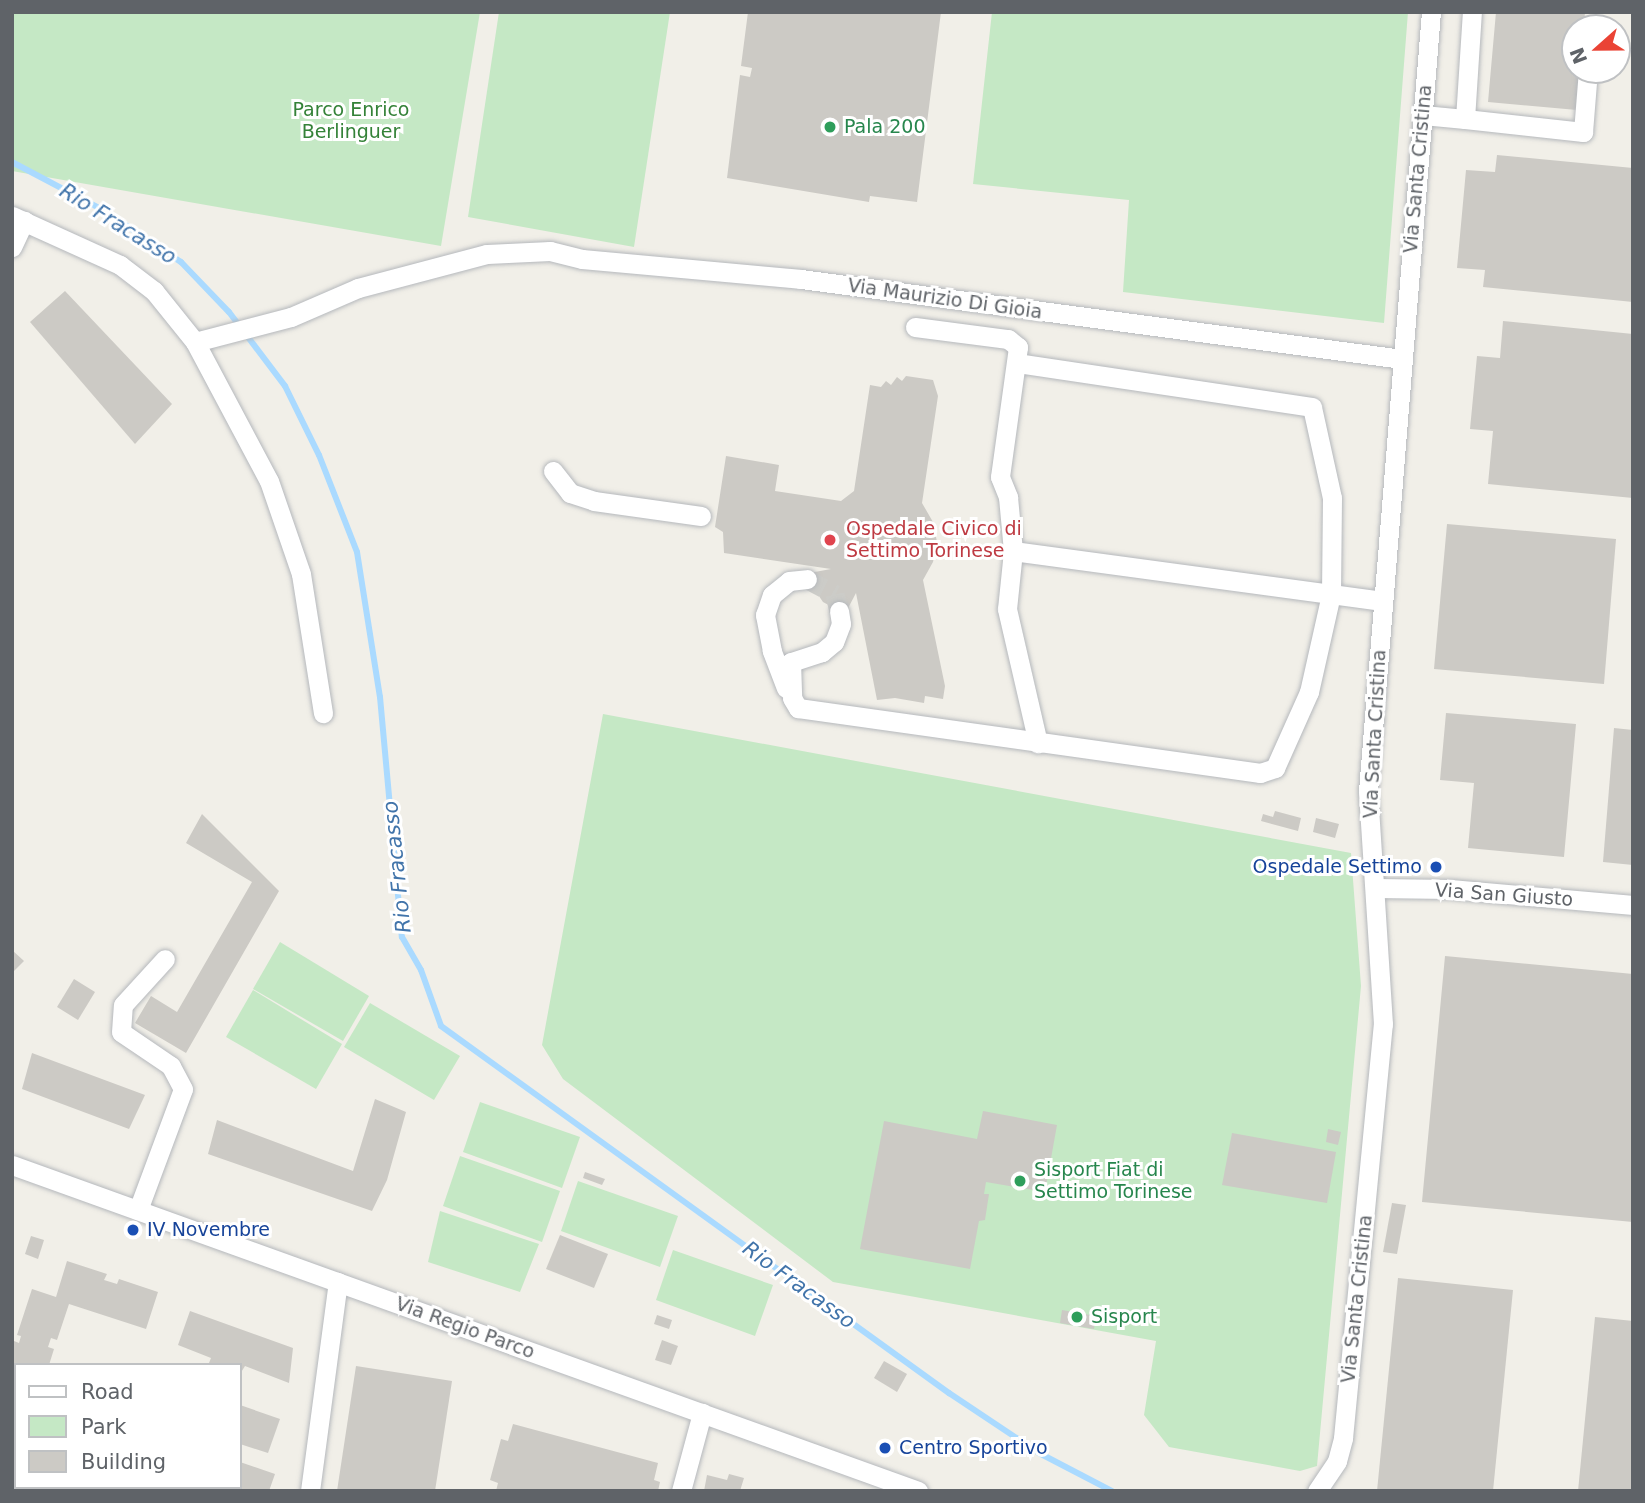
<!DOCTYPE html>
<html>
<head>
<meta charset="utf-8">
<style>
	body { margin:0 }
	#map { position:relative; width:1645px; height:1503px; overflow:hidden; background:#f1efe8; font-family:"DejaVu Sans",sans-serif }
	div>[style] { position:absolute }
	[style*='--x'] { left:calc(var(--x)*1px); top:calc(var(--y)*1px); width:calc(var(--w)*1px); rotate:calc(var(--a)*1deg) }
	.green>* { inset:0; background:#c5e8c5 }
	.stream>* { height:6px; margin:-3px; padding:0 3px; transform-origin:3px; border-radius:3px; background:#aadaff }
	.building>* { inset:0; background:#cccac5 }
	.minor-tunnel>* { height:19px; margin-top:-9.5px; transform-origin:0; background:repeating-linear-gradient(90deg,#ccccc8 0 19px,transparent 0 29px) }
	.roads { filter:drop-shadow(0 0 2px #b5b8bc) drop-shadow(0 0 2px #b5b8bc) }
	.minor>* { height:19px; margin:-9.5px; padding:0 9.5px; transform-origin:9.5px; border-radius:9.5px; background:#fff }
	.dots>* { width:19px; height:19px; translate:-50% -50%; box-sizing:border-box; border:4px solid #fff; border-radius:50% }
	span { translate:-50% -50%; white-space:nowrap; text-align:center; line-height:1.15; -webkit-text-stroke:6px #fff; paint-order:stroke }
	.park-label { font-size:19px; color:#348238 }
	.leisure-label { font-size:19px; color:#27864d }
	.left { translate:0 -50%; text-align:left }
	.street-label { font-size:19px; color:#5f6368 }
	.health-label { font-size:19px; color:#be3a42 }
	.transit-label { font-size:19px; color:#164399 }
	.right { translate:-100% -50%; text-align:right }
	.water-label { font-size:21px; color:#4174aa; font-style:italic }
	.frame { position:absolute; inset:0; border:14px solid #5f6368; pointer-events:none }
	.legend { position:absolute; left:14px; top:1363px; width:228px; height:126px; box-sizing:border-box; background:#fff; border:2px solid #bfc1c3; margin:0; padding:9px 12px; list-style:none; font-size:21px; color:#5f6368 }
	.legend li { display:flex; align-items:center; gap:14px; height:35px }
	.legend b { width:35px; border:2px solid #bfc1c3 }
	.north { position:absolute; left:1561px; top:14px; width:70px; height:70px; box-sizing:border-box; background:#fff; border:2px solid #bfc1c3; border-radius:50%; rotate:249deg; font-size:19px; font-weight:700; line-height:28px; text-align:center; color:#5f6368 }
	.north::after { content:''; display:block; margin:auto; width:24px; height:32px; background:#ea4335; clip-path:polygon(50% 0,100% 100%,50% 72%,0 100%) }
</style>
</head>
<body>
<div id="map">
	<div class="green">
		<i style="clip-path:polygon(12px 12px,480px 12px,441px 246px,12px 171px)"></i>
		<i style="clip-path:polygon(499px 12px,670px 12px,634px 247px,468px 217px)"></i>
		<i style="clip-path:polygon(992px 12px,1408px 12px,1384px 323px,1123px 292px,1129px 200px,973px 184px)"></i>
		<i style="clip-path:polygon(603px 714px,1351px 853px,1361px 986px,1317px 1466px,1300px 1471px,1169px 1447px,1144px 1415px,1156px 1341px,833px 1282px,563px 1079px,542px 1045px)"></i>
		<i style="clip-path:polygon(280px 942px,369px 996px,343px 1041px,253px 989px)"></i>
		<i style="clip-path:polygon(253px 990px,342px 1044px,316px 1089px,226px 1037px)"></i>
		<i style="clip-path:polygon(370px 1003px,460px 1056px,434px 1100px,344px 1047px)"></i>
		<i style="clip-path:polygon(480px 1102px,580px 1137px,562px 1188px,463px 1152px)"></i>
		<i style="clip-path:polygon(460px 1156px,560px 1191px,542px 1242px,443px 1206px)"></i>
		<i style="clip-path:polygon(578px 1181px,678px 1216px,660px 1267px,561px 1231px)"></i>
		<i style="clip-path:polygon(440px 1211px,539px 1244px,520px 1292px,428px 1262px)"></i>
		<i style="clip-path:polygon(673px 1250px,773px 1285px,755px 1336px,656px 1300px)"></i>
	</div>
	<div class="stream">
		<i style="--x:12;--y:162;--w:103;--a:27.8"></i>
		<i style="--x:103;--y:210;--w:94;--a:33.7"></i>
		<i style="--x:181;--y:262;--w:69;--a:46.2"></i>
		<i style="--x:229;--y:312;--w:93;--a:52.9"></i>
		<i style="--x:285;--y:386;--w:77;--a:63.8"></i>
		<i style="--x:319;--y:455;--w:104;--a:68.6"></i>
		<i style="--x:357;--y:552;--w:147;--a:81"></i>
		<i style="--x:380;--y:697;--w:241;--a:84.8"></i>
		<i style="--x:402;--y:937;--w:38;--a:60"></i>
		<i style="--x:421;--y:970;--w:59;--a:70.3"></i>
		<i style="--x:441;--y:1026;--w:627;--a:35.85"></i>
		<i style="--x:949;--y:1393;--w:108;--a:33.7"></i>
		<i style="--x:1039;--y:1453;--w:82;--a:27.5"></i>
	</div>
	<div class="building">
		<i style="clip-path:polygon(748px 12px,941px 12px,917px 202px,870px 196px,869px 202px,727px 178px,740px 75px,750px 77px,752px 68px,741px 66px)"></i>
		<i style="clip-path:polygon(1496px 12px,1585px 12px,1584px 28px,1575px 28px,1575px 70px,1581px 70px,1577px 110px,1488px 102px)"></i>
		<i style="clip-path:polygon(1497px 155px,1633px 168px,1633px 302px,1483px 287px,1485px 270px,1457px 268px,1466px 170px,1495px 172px)"></i>
		<i style="clip-path:polygon(65px 291px,172px 404px,135px 444px,30px 322px)"></i>
		<i style="clip-path:polygon(1503px 321px,1633px 334px,1633px 498px,1488px 484px,1493px 431px,1470px 429px,1477px 356px,1500px 358px)"></i>
		<i style="clip-path:polygon(906px 376px,933px 380px,938px 396px,922px 503px,933px 522px,937px 542px,933px 562px,923px 580px,945px 686px,943px 699px,925px 696px,924px 703px,895px 698px,877px 700px,856px 593px,845px 614px,823px 602px,804px 574px,831px 569px,724px 553px,723px 532px,715px 527px,726px 456px,779px 465px,775px 491px,841px 501px,854px 491px,870px 385px,881px 387px,886px 381px,891px 385px,897px 377px,902px 381px)"></i>
		<i style="clip-path:polygon(1447px 524px,1616px 539px,1604px 684px,1434px 669px)"></i>
		<i style="clip-path:polygon(1446px 713px,1576px 724px,1564px 857px,1468px 848px,1474px 783px,1440px 780px)"></i>
		<i style="clip-path:polygon(1614px 728px,1633px 730px,1633px 865px,1603px 862px)"></i>
		<i style="clip-path:polygon(1275px 811px,1301px 818px,1298px 831px,1261px 821px,1263px 814px,1273px 817px)"></i>
		<i style="clip-path:polygon(202px 814px,279px 891px,186px 1053px,135px 1023px,151px 996px,177px 1012px,252px 882px,186px 843px)"></i>
		<i style="clip-path:polygon(1316px 818px,1339px 824px,1335px 838px,1313px 832px)"></i>
		<i style="clip-path:polygon(12px 950px,24px 961px,12px 973px)"></i>
		<i style="clip-path:polygon(1445px 956px,1633px 974px,1633px 1222px,1422px 1202px)"></i>
		<i style="clip-path:polygon(74px 979px,95px 992px,78px 1020px,57px 1007px)"></i>
		<i style="clip-path:polygon(32px 1053px,145px 1095px,129px 1129px,22px 1089px)"></i>
		<i style="clip-path:polygon(375px 1099px,406px 1112px,387px 1180px,372px 1211px,208px 1154px,217px 1120px,353px 1171px)"></i>
		<i style="clip-path:polygon(983px 1111px,1057px 1125px,1045px 1192px,986px 1182px,984px 1194px,989px 1194px,985px 1220px,979px 1221px,970px 1269px,860px 1249px,884px 1121px,977px 1139px)"></i>
		<i style="clip-path:polygon(1328px 1129px,1341px 1132px,1338px 1145px,1326px 1142px)"></i>
		<i style="clip-path:polygon(1232px 1133px,1336px 1152px,1327px 1203px,1222px 1185px)"></i>
		<i style="clip-path:polygon(585px 1172px,605px 1179px,602px 1185px,583px 1178px)"></i>
		<i style="clip-path:polygon(1392px 1203px,1406px 1205px,1397px 1254px,1383px 1252px)"></i>
		<i style="clip-path:polygon(560px 1235px,608px 1254px,594px 1288px,546px 1269px)"></i>
		<i style="clip-path:polygon(31px 1236px,44px 1240px,38px 1259px,25px 1254px)"></i>
		<i style="clip-path:polygon(67px 1261px,107px 1274px,104px 1280px,117px 1284px,119px 1279px,158px 1292px,146px 1329px,69px 1304px,57px 1340px,51px 1338px,48px 1347px,54px 1349px,49px 1365px,16px 1365px,16px 1487px,58px 1487px,12px 1491px,12px 1345px,14px 1341px,19px 1343px,21px 1336px,17px 1335px,32px 1289px,56px 1297px)"></i>
		<i style="clip-path:polygon(1398px 1278px,1513px 1290px,1493px 1491px,1377px 1491px)"></i>
		<i style="clip-path:polygon(1062px 1310px,1096px 1316px,1094px 1329px,1060px 1323px)"></i>
		<i style="clip-path:polygon(190px 1311px,293px 1348px,289px 1383px,245px 1366px,240px 1374px,240px 1365px,214px 1365px,209px 1363px,211px 1358px,178px 1345px)"></i>
		<i style="clip-path:polygon(657px 1315px,672px 1320px,669px 1329px,654px 1324px)"></i>
		<i style="clip-path:polygon(1595px 1317px,1633px 1321px,1633px 1491px,1578px 1491px)"></i>
		<i style="clip-path:polygon(662px 1340px,678px 1346px,671px 1365px,655px 1360px)"></i>
		<i style="clip-path:polygon(884px 1361px,907px 1374px,897px 1392px,874px 1378px)"></i>
		<i style="clip-path:polygon(356px 1366px,452px 1381px,435px 1491px,337px 1491px)"></i>
		<i style="clip-path:polygon(240px 1405px,280px 1419px,268px 1453px,240px 1444px)"></i>
		<i style="clip-path:polygon(513px 1424px,658px 1463px,654px 1480px,660px 1482px,658px 1491px,496px 1491px,498px 1483px,490px 1480px,501px 1439px,508px 1441px)"></i>
		<i style="clip-path:polygon(240px 1462px,275px 1474px,269px 1491px,174px 1491px,240px 1487px)"></i>
		<i style="clip-path:polygon(729px 1474px,744px 1478px,740px 1491px,704px 1491px,707px 1475px,727px 1480px)"></i>
	</div>
	<div class="minor-tunnel">
		<i style="--x:807;--y:579;--w:32;--a:28"></i>
		<i style="--x:835;--y:594;--w:17;--a:77"></i>
	</div>
	<div class="roads">
		<div class="minor">
			<i style="--x:1423;--y:115;--w:42;--a:5.4"></i>
			<i style="--x:1465;--y:119;--w:107;--a:-86.3"></i>
			<i style="--x:1465;--y:119;--w:119;--a:6.3"></i>
			<i style="--x:1583;--y:132;--w:62;--a:-85.4"></i>
			<i style="--x:12;--y:216;--w:119;--a:24.4"></i>
			<i style="--x:120;--y:265;--w:43;--a:37.4"></i>
			<i style="--x:154;--y:291;--w:65;--a:51.2"></i>
			<i style="--x:195;--y:342;--w:157;--a:62"></i>
			<i style="--x:269;--y:481;--w:98;--a:71"></i>
			<i style="--x:301;--y:574;--w:141;--a:81"></i>
			<i style="--x:12;--y:247;--w:29;--a:-65"></i>
			<i style="--x:915;--y:327;--w:94;--a:7.4"></i>
			<i style="--x:1008;--y:339;--w:13;--a:39"></i>
			<i style="--x:1018;--y:347;--w:131;--a:97.9"></i>
			<i style="--x:1000;--y:477;--w:22;--a:68"></i>
			<i style="--x:1008;--y:497;--w:54;--a:84.7"></i>
			<i style="--x:1013;--y:551;--w:373;--a:7.7"></i>
			<i style="--x:195;--y:342;--w:99;--a:-14.6"></i>
			<i style="--x:291;--y:317;--w:73;--a:-23.4"></i>
			<i style="--x:358;--y:288;--w:133;--a:-14.8"></i>
			<i style="--x:487;--y:254;--w:63;--a:-2.7"></i>
			<i style="--x:550;--y:251;--w:33;--a:14"></i>
			<i style="--x:582;--y:259;--w:220;--a:5.2"></i>
			<i style="--x:801;--y:279;--w:606;--a:7.58"></i>
			<i style="--x:553;--y:471;--w:28;--a:52"></i>
			<i style="--x:570;--y:493;--w:25;--a:18"></i>
			<i style="--x:594;--y:501;--w:108;--a:8"></i>
			<i style="--x:1013;--y:551;--w:58;--a:95.9"></i>
			<i style="--x:1007;--y:609;--w:138;--a:77"></i>
			<i style="--x:839;--y:611;--w:13;--a:81"></i>
			<i style="--x:841;--y:624;--w:19;--a:111"></i>
			<i style="--x:834;--y:642;--w:16;--a:140"></i>
			<i style="--x:822;--y:652;--w:33;--a:162"></i>
			<i style="--x:791;--y:662;--w:36;--a:88"></i>
			<i style="--x:792;--y:698;--w:12;--a:59"></i>
			<i style="--x:798;--y:708;--w:467;--a:8"></i>
			<i style="--x:1260;--y:773;--w:16;--a:-18"></i>
			<i style="--x:1275;--y:768;--w:83;--a:-65.9"></i>
			<i style="--x:1309;--y:692;--w:100;--a:-77.3"></i>
			<i style="--x:1331;--y:594;--w:96;--a:-89.4"></i>
			<i style="--x:1332;--y:498;--w:93;--a:-102.4"></i>
			<i style="--x:1312;--y:407;--w:298;--a:-171.5"></i>
			<i style="--x:786;--y:688;--w:40;--a:-111"></i>
			<i style="--x:772;--y:651;--w:37;--a:-101"></i>
			<i style="--x:765;--y:615;--w:21;--a:-71"></i>
			<i style="--x:772;--y:595;--w:22;--a:-39"></i>
			<i style="--x:789;--y:581;--w:18;--a:-6"></i>
			<i style="--x:1375;--y:888;--w:75;--a:0.8"></i>
			<i style="--x:1450;--y:889;--w:184;--a:5"></i>
			<i style="--x:12;--y:1165;--w:963;--a:19.79"></i>
			<i style="--x:138;--y:1210;--w:129;--a:-69.6"></i>
			<i style="--x:183;--y:1089;--w:26;--a:-118"></i>
			<i style="--x:171;--y:1066;--w:60;--a:-145.8"></i>
			<i style="--x:121;--y:1032;--w:27;--a:-86"></i>
			<i style="--x:123;--y:1005;--w:62;--a:-47.6"></i>
			<i style="--x:310;--y:1491;--w:211;--a:-82.4"></i>
			<i style="--x:681;--y:1491;--w:81;--a:-74.9"></i>
			<i style="--x:1317;--y:1491;--w:36;--a:-56"></i>
			<i style="--x:1337;--y:1461;--w:24;--a:-75"></i>
			<i style="--x:1343;--y:1438;--w:416;--a:-84.5"></i>
			<i style="--x:1383;--y:1024;--w:233;--a:-93.7"></i>
			<i style="--x:1368;--y:791;--w:782;--a:-85.38"></i>
		</div>
	</div>
	<div class="dots">
		<i style="left:830px;top:127px;background:#2e9e5b"></i>
		<i style="left:830px;top:540px;background:#e0444e"></i>
		<i style="left:1436px;top:867px;background:#1a4fb4"></i>
		<i style="left:1020px;top:1181px;background:#2e9e5b"></i>
		<i style="left:133px;top:1230px;background:#1a4fb4"></i>
		<i style="left:1077px;top:1317px;background:#2e9e5b"></i>
		<i style="left:885px;top:1448px;background:#1a4fb4"></i>
	</div>
	<div class="park-label">
		<span style="left:351px;top:121px">Parco Enrico<br>Berlinguer</span>
	</div>
	<div class="leisure-label">
		<span class="left" style="left:844px;top:127px">Pala 200</span>
		<span class="left" style="left:1034px;top:1181px">Sisport Fiat di<br>Settimo Torinese</span>
		<span class="left" style="left:1091px;top:1317px">Sisport</span>
	</div>
	<div class="street-label">
		<span style="left:1418px;top:169px;rotate:-85deg">Via Santa Cristina</span>
		<span style="left:945px;top:299px;rotate:8deg">Via Maurizio Di Gioia</span>
		<span style="left:1375px;top:734px;rotate:-87deg">Via Santa Cristina</span>
		<span style="left:1504px;top:895px;rotate:4deg">Via San Giusto</span>
		<span style="left:1357px;top:1299px;rotate:-84deg">Via Santa Cristina</span>
		<span style="left:465px;top:1328px;rotate:20deg">Via Regio Parco</span>
	</div>
	<div class="health-label">
		<span class="left" style="left:846px;top:540px">Ospedale Civico di<br>Settimo Torinese</span>
	</div>
	<div class="transit-label">
		<span class="right" style="left:1422px;top:867px">Ospedale Settimo</span>
		<span class="left" style="left:147px;top:1230px">IV Novembre</span>
		<span class="left" style="left:899px;top:1448px">Centro Sportivo</span>
	</div>
	<div class="water-label">
		<span style="left:118px;top:224px;rotate:32deg">Rio Fracasso</span>
		<span style="left:397px;top:867px;rotate:-96deg">Rio Fracasso</span>
		<span style="left:799px;top:1285px;rotate:36deg">Rio Fracasso</span>
	</div>
	<div class="frame"></div>
	<ul class="legend">
	<li><b style="height:9px;background:#fff"></b>Road</li>
	<li><b style="height:19px;background:#c5e8c5"></b>Park</li>
	<li><b style="height:19px;background:#cccac5"></b>Building</li>
	</ul>
	<div class="north">N</div>
</div>
</body>
</html>
